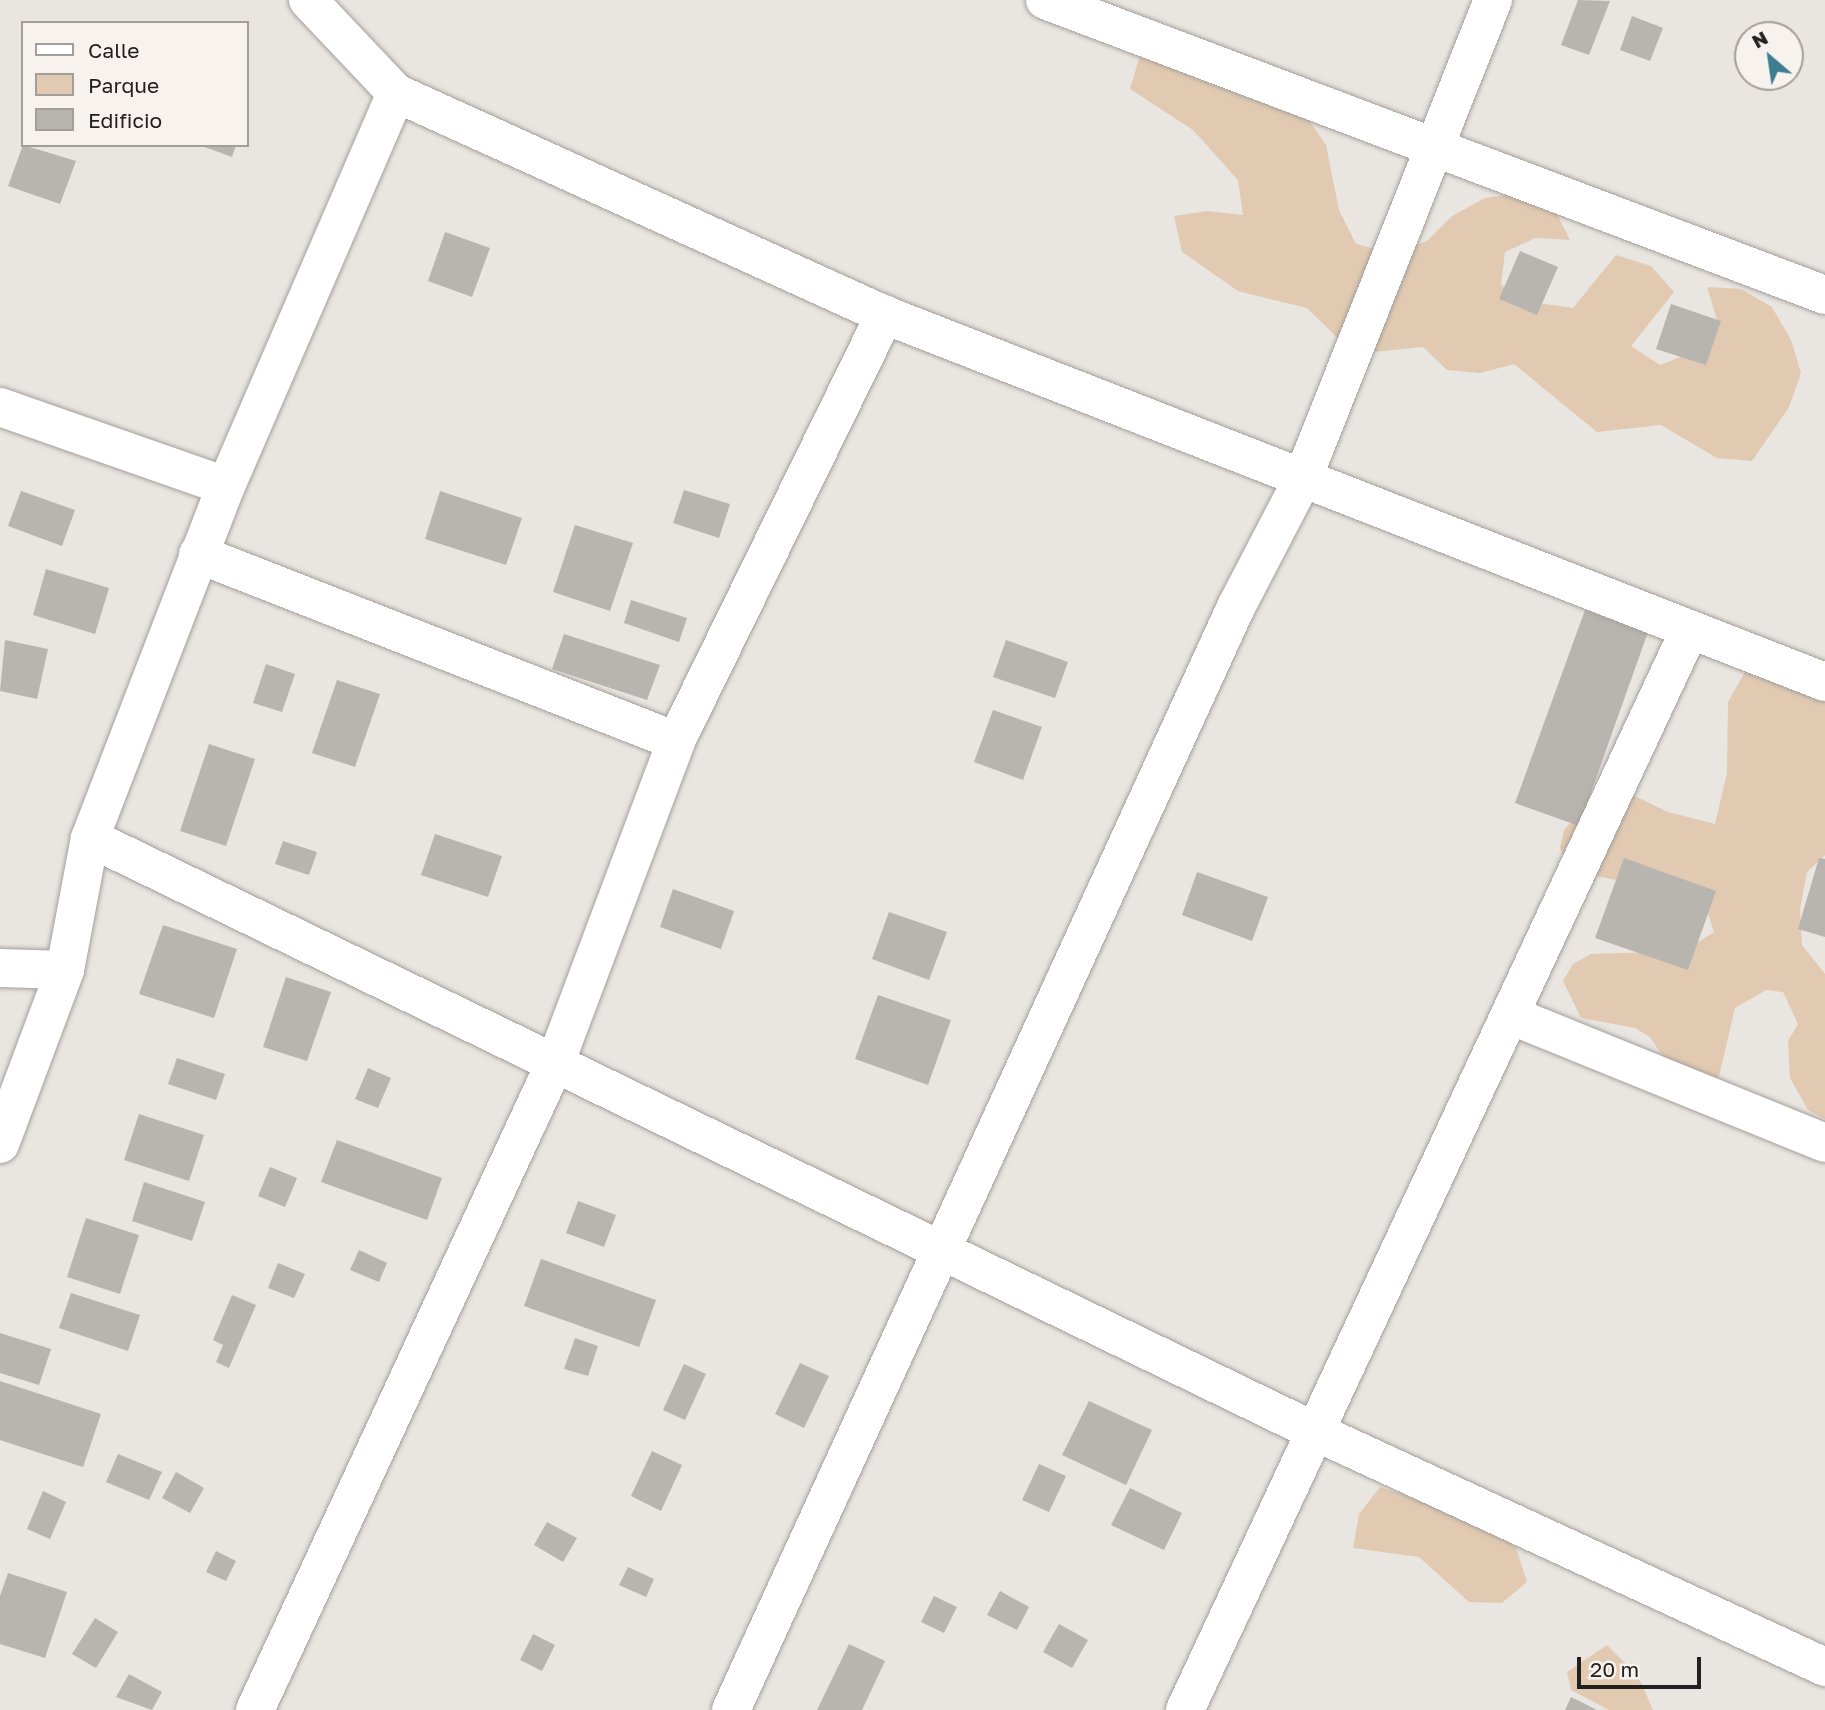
<!DOCTYPE html>
<html>
<head>
<meta charset="utf-8">
<style>
	body { margin:0 }
	#map { position:relative; width:1825px; height:1710px; overflow:hidden; background:#e9e5e0; font-family:"Golos Text",sans-serif }
	div>[style] { position:absolute }
	[style*='--x'] { left:calc(var(--x)*1px); top:calc(var(--y)*1px); width:calc(var(--w)*1px); rotate:calc(var(--a)*1deg) }
	.green>* { inset:0; background:#e1cab1 }
	.building>* { inset:0; background:#b8b4af }
	.roads { filter:drop-shadow(0 0 2px #a49f9b) drop-shadow(0 0 2px #a49f9b) }
	.minor>* { height:38px; margin:-19px; padding:0 19px; transform-origin:19px; border-radius:19px; background:#fff }
	span { translate:-50% -50%; white-space:nowrap; text-align:center; line-height:1.15; -webkit-text-stroke:7px #f7f2ed; paint-order:stroke }
	.legend { position:absolute; left:21px; top:21px; width:228px; height:126px; box-sizing:border-box; background:#f7f2ed; border:2px solid #a29e9b; margin:0; padding:9px 12px; list-style:none; font-size:21px; color:#22211f }
	.legend li { display:flex; align-items:center; gap:14px; height:35px }
	.legend b { width:35px; border:2px solid #a29e9b }
	.north { position:absolute; left:1734px; top:21px; width:70px; height:70px; box-sizing:border-box; background:#f7f2ed; border:2px solid #a29e9b; border-radius:50%; rotate:331deg; font-size:19px; font-weight:700; line-height:28px; text-align:center; color:#22211f }
	.north::after { content:''; display:block; margin:auto; width:24px; height:32px; background:#3c7d90; clip-path:polygon(50% 0,100% 100%,50% 72%,0 100%) }
	.scale { position:absolute; left:1577px; top:1657px; width:124px; height:32px; box-sizing:border-box; border:4px solid #22211f; border-top:0; padding-left:9px; font-size:21px; line-height:24px; white-space:nowrap; color:#22211f; -webkit-text-stroke:5px #f7f2ed; paint-order:stroke }
</style>
</head>
<body>
<div id="map">
	<div class="green">
		<i style="clip-path:polygon(1141px 52px,1306px 116px,1326px 145px,1339px 210px,1356px 244px,1392px 254px,1427px 241px,1452px 216px,1485px 198px,1521px 193px,1554px 208px,1570px 240px,1535px 238px,1505px 252px,1501px 285px,1531px 302px,1573px 308px,1616px 255px,1651px 266px,1674px 292px,1631px 346px,1660px 365px,1693px 352px,1717px 320px,1707px 287px,1741px 289px,1772px 307px,1791px 340px,1801px 373px,1789px 407px,1752px 461px,1717px 458px,1661px 425px,1597px 432px,1514px 364px,1480px 373px,1447px 370px,1423px 347px,1354px 354px,1307px 308px,1238px 291px,1182px 252px,1174px 216px,1207px 211px,1243px 215px,1238px 180px,1193px 130px,1130px 89px)"></i>
		<i style="clip-path:polygon(1746px 670px,1825px 681px,1825px 855px,1807px 872px,1800px 909px,1802px 945px,1825px 974px,1825px 1119px,1808px 1110px,1790px 1078px,1788px 1041px,1798px 1024px,1783px 992px,1766px 990px,1735px 1008px,1717px 1085px,1670px 1067px,1650px 1037px,1635px 1028px,1581px 1018px,1563px 981px,1573px 964px,1591px 954px,1684px 951px,1714px 932px,1703px 898px,1582px 873px,1567px 864px,1560px 848px,1564px 830px,1587px 803px,1620px 789px,1668px 812px,1715px 824px,1727px 773px,1728px 702px)"></i>
		<i style="clip-path:polygon(1380px 1487px,1489px 1524px,1516px 1548px,1527px 1582px,1502px 1603px,1469px 1602px,1419px 1557px,1353px 1548px,1359px 1514px)"></i>
		<i style="clip-path:polygon(1607px 1645px,1638px 1676px,1653px 1710px,1609px 1710px,1571px 1690px,1567px 1672px)"></i>
	</div>
	<div class="building">
		<i style="clip-path:polygon(1578px 0,1610px 1px,1589px 55px,1561px 45px)"></i>
		<i style="clip-path:polygon(1632px 16px,1663px 28px,1650px 61px,1620px 50px)"></i>
		<i style="clip-path:polygon(23px 145px,76px 161px,60px 204px,8px 186px)"></i>
		<i style="clip-path:polygon(199px 145px,236px 145px,232px 157px)"></i>
		<i style="clip-path:polygon(445px 232px,490px 248px,472px 297px,428px 281px)"></i>
		<i style="clip-path:polygon(1520px 251px,1558px 267px,1537px 315px,1499px 299px)"></i>
		<i style="clip-path:polygon(1671px 304px,1721px 321px,1706px 365px,1656px 349px)"></i>
		<i style="clip-path:polygon(684px 490px,730px 504px,719px 538px,673px 523px)"></i>
		<i style="clip-path:polygon(21px 491px,75px 510px,62px 546px,8px 526px)"></i>
		<i style="clip-path:polygon(440px 491px,522px 518px,506px 565px,425px 539px)"></i>
		<i style="clip-path:polygon(575px 525px,633px 543px,610px 611px,553px 592px)"></i>
		<i style="clip-path:polygon(46px 569px,109px 588px,95px 634px,33px 615px)"></i>
		<i style="clip-path:polygon(631px 600px,687px 618px,679px 642px,624px 623px)"></i>
		<i style="clip-path:polygon(1585px 610px,1648px 632px,1579px 826px,1515px 803px)"></i>
		<i style="clip-path:polygon(564px 634px,660px 665px,647px 700px,552px 669px)"></i>
		<i style="clip-path:polygon(5px 640px,48px 649px,37px 699px,0 691px)"></i>
		<i style="clip-path:polygon(1006px 640px,1068px 662px,1055px 698px,993px 677px)"></i>
		<i style="clip-path:polygon(266px 664px,295px 674px,282px 712px,253px 703px)"></i>
		<i style="clip-path:polygon(337px 680px,380px 694px,355px 767px,312px 753px)"></i>
		<i style="clip-path:polygon(993px 710px,1042px 727px,1023px 780px,974px 762px)"></i>
		<i style="clip-path:polygon(209px 744px,255px 759px,226px 846px,180px 831px)"></i>
		<i style="clip-path:polygon(435px 834px,502px 856px,488px 897px,421px 875px)"></i>
		<i style="clip-path:polygon(283px 841px,317px 852px,309px 875px,275px 864px)"></i>
		<i style="clip-path:polygon(1624px 858px,1716px 891px,1688px 970px,1595px 938px)"></i>
		<i style="clip-path:polygon(1819px 858px,1825px 859px,1825px 937px,1798px 929px)"></i>
		<i style="clip-path:polygon(1197px 872px,1268px 897px,1252px 941px,1182px 915px)"></i>
		<i style="clip-path:polygon(673px 889px,734px 911px,721px 949px,660px 927px)"></i>
		<i style="clip-path:polygon(889px 912px,947px 932px,929px 980px,872px 959px)"></i>
		<i style="clip-path:polygon(163px 925px,237px 949px,214px 1018px,139px 994px)"></i>
		<i style="clip-path:polygon(286px 977px,331px 992px,307px 1061px,263px 1047px)"></i>
		<i style="clip-path:polygon(878px 995px,951px 1020px,928px 1085px,855px 1059px)"></i>
		<i style="clip-path:polygon(177px 1058px,225px 1074px,216px 1100px,168px 1084px)"></i>
		<i style="clip-path:polygon(368px 1068px,391px 1078px,378px 1108px,355px 1099px)"></i>
		<i style="clip-path:polygon(139px 1114px,204px 1135px,189px 1181px,124px 1160px)"></i>
		<i style="clip-path:polygon(337px 1140px,442px 1178px,427px 1220px,321px 1182px)"></i>
		<i style="clip-path:polygon(270px 1167px,297px 1178px,285px 1207px,258px 1196px)"></i>
		<i style="clip-path:polygon(144px 1182px,205px 1202px,192px 1241px,132px 1221px)"></i>
		<i style="clip-path:polygon(578px 1201px,616px 1215px,604px 1247px,566px 1233px)"></i>
		<i style="clip-path:polygon(86px 1218px,139px 1235px,120px 1294px,67px 1277px)"></i>
		<i style="clip-path:polygon(359px 1250px,387px 1263px,379px 1282px,350px 1270px)"></i>
		<i style="clip-path:polygon(541px 1259px,656px 1300px,639px 1347px,524px 1306px)"></i>
		<i style="clip-path:polygon(278px 1263px,305px 1274px,294px 1298px,268px 1288px)"></i>
		<i style="clip-path:polygon(71px 1293px,140px 1315px,128px 1351px,59px 1328px)"></i>
		<i style="clip-path:polygon(232px 1295px,256px 1305px,229px 1368px,216px 1362px,223px 1345px,213px 1340px)"></i>
		<i style="clip-path:polygon(0 1333px,51px 1349px,39px 1385px,0 1373px)"></i>
		<i style="clip-path:polygon(575px 1338px,598px 1346px,588px 1376px,564px 1369px)"></i>
		<i style="clip-path:polygon(800px 1363px,829px 1376px,804px 1428px,775px 1414px)"></i>
		<i style="clip-path:polygon(684px 1364px,706px 1374px,685px 1420px,663px 1410px)"></i>
		<i style="clip-path:polygon(0 1381px,101px 1414px,83px 1467px,0 1440px)"></i>
		<i style="clip-path:polygon(1089px 1401px,1152px 1430px,1126px 1485px,1062px 1455px)"></i>
		<i style="clip-path:polygon(652px 1451px,682px 1465px,661px 1511px,631px 1496px)"></i>
		<i style="clip-path:polygon(118px 1454px,162px 1472px,149px 1500px,106px 1482px)"></i>
		<i style="clip-path:polygon(1039px 1464px,1066px 1476px,1049px 1512px,1022px 1500px)"></i>
		<i style="clip-path:polygon(176px 1472px,204px 1488px,190px 1513px,162px 1498px)"></i>
		<i style="clip-path:polygon(1130px 1488px,1182px 1513px,1164px 1550px,1111px 1525px)"></i>
		<i style="clip-path:polygon(43px 1491px,66px 1502px,50px 1539px,27px 1529px)"></i>
		<i style="clip-path:polygon(547px 1522px,577px 1538px,563px 1562px,534px 1545px)"></i>
		<i style="clip-path:polygon(216px 1551px,236px 1561px,226px 1581px,206px 1572px)"></i>
		<i style="clip-path:polygon(628px 1567px,654px 1579px,646px 1597px,619px 1585px)"></i>
		<i style="clip-path:polygon(8px 1573px,67px 1592px,45px 1658px,0 1644px,0 1596px)"></i>
		<i style="clip-path:polygon(1000px 1591px,1029px 1607px,1017px 1630px,987px 1615px)"></i>
		<i style="clip-path:polygon(934px 1596px,957px 1607px,944px 1633px,921px 1622px)"></i>
		<i style="clip-path:polygon(95px 1618px,118px 1632px,96px 1668px,72px 1654px)"></i>
		<i style="clip-path:polygon(1059px 1624px,1088px 1640px,1072px 1668px,1043px 1652px)"></i>
		<i style="clip-path:polygon(533px 1634px,555px 1645px,542px 1671px,520px 1660px)"></i>
		<i style="clip-path:polygon(849px 1644px,885px 1661px,862px 1710px,817px 1710px)"></i>
		<i style="clip-path:polygon(129px 1674px,162px 1692px,152px 1710px,116px 1697px)"></i>
		<i style="clip-path:polygon(1571px 1697px,1597px 1710px,1565px 1710px)"></i>
	</div>
	<div class="roads">
		<div class="minor">
			<i style="--x:308;--y:0;--w:128;--a:46.6"></i>
			<i style="--x:396;--y:93;--w:537;--a:24.42"></i>
			<i style="--x:885;--y:315;--w:1009;--a:21.33"></i>
			<i style="--x:1045;--y:0;--w:834;--a:20.72"></i>
			<i style="--x:0;--y:407;--w:239;--a:19.3"></i>
			<i style="--x:198;--y:554;--w:513;--a:21.37"></i>
			<i style="--x:90;--y:838;--w:1362;--a:25.85"></i>
			<i style="--x:1316;--y:1432;--w:561;--a:24.78"></i>
			<i style="--x:0;--y:968;--w:65;--a:1.8"></i>
			<i style="--x:65;--y:970;--w:134;--a:-79.3"></i>
			<i style="--x:90;--y:838;--w:377;--a:-68.9"></i>
			<i style="--x:226;--y:486;--w:428;--a:-66.6"></i>
			<i style="--x:1510;--y:1015;--w:340;--a:22.1"></i>
			<i style="--x:0;--y:1144;--w:186;--a:-69.5"></i>
			<i style="--x:255;--y:1710;--w:715;--a:-65.12"></i>
			<i style="--x:556;--y:1061;--w:342;--a:-69.4"></i>
			<i style="--x:676;--y:741;--w:475;--a:-63.9"></i>
			<i style="--x:731;--y:1710;--w:1213;--a:-65.4"></i>
			<i style="--x:1236;--y:607;--w:143;--a:-62.5"></i>
			<i style="--x:1302;--y:480;--w:517;--a:-68.3"></i>
			<i style="--x:1185;--y:1710;--w:1191;--a:-64.96"></i>
		</div>
	</div>
	<ul class="legend">
	<li><b style="height:9px;background:#fff"></b>Calle</li>
	<li><b style="height:19px;background:#e1cab1"></b>Parque</li>
	<li><b style="height:19px;background:#b8b4af"></b>Edificio</li>
	</ul>
	<div class="north">N</div>
	<div class="scale">20 m</div>
</div>
</body>
</html>
